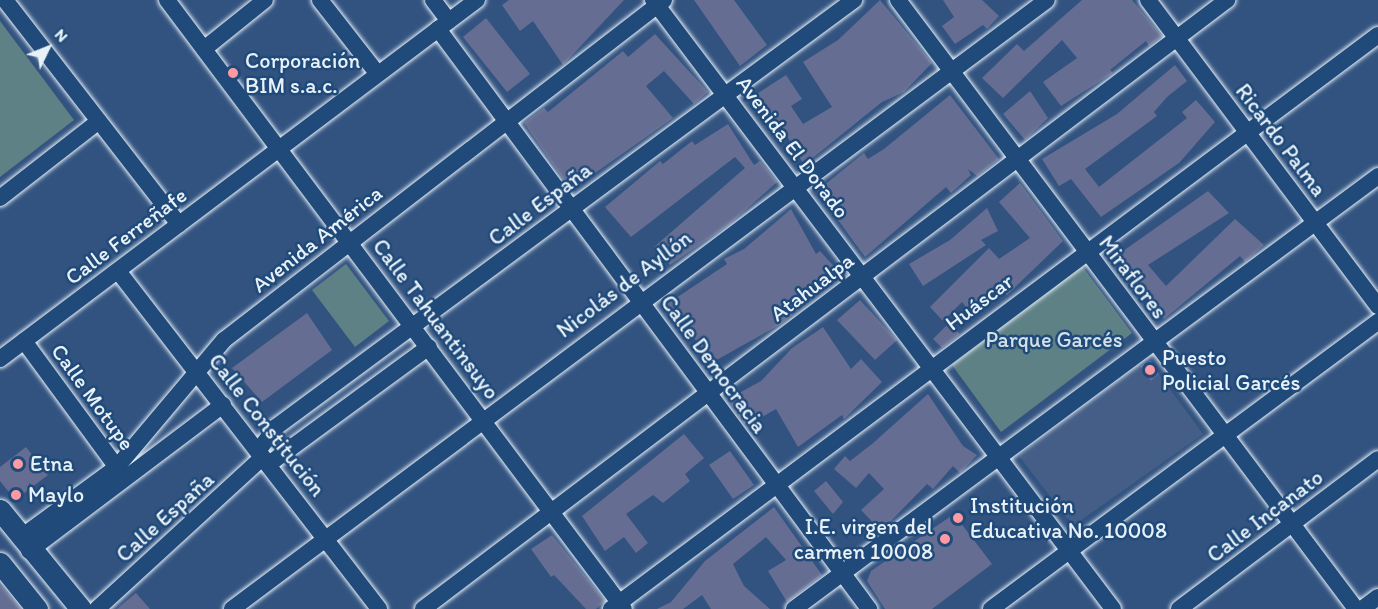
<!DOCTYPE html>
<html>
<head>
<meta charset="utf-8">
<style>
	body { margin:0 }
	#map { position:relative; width:1378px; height:609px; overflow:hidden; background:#325380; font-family:Itim,sans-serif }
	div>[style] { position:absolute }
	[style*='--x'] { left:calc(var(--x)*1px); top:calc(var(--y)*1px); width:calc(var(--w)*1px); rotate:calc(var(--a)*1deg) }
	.built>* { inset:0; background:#445e87 }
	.green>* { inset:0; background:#5e8186 }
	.building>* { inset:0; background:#656d92 }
	.roads { filter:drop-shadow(0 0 2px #e8f1f8) drop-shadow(0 0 2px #e8f1f8) }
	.minor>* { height:16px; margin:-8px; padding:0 8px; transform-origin:8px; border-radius:8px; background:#1f4a7a }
	.major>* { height:21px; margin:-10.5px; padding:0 10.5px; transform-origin:10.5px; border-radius:10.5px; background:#1f4a7a }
	.dots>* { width:16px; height:16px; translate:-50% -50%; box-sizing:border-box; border:3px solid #1f4a7a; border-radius:50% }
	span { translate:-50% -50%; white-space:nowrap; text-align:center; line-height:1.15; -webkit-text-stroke:5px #1f4a7a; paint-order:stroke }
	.poi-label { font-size:22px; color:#e8f1f8 }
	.left { translate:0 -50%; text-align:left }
	.right { translate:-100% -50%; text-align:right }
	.street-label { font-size:22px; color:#e8f1f8 }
	.park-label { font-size:22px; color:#d3e0e7 }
	.north { position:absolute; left:18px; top:18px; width:60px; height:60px; -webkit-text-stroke:4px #1f4a7a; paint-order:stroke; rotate:47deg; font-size:16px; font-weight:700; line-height:24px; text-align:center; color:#e8f1f8 }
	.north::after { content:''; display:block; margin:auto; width:21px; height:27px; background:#e8f1f8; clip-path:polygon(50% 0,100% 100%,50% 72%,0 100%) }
</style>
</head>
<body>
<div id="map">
	<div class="built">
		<i style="clip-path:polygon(1139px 365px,1151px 380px,1159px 374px,1203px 434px,1073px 526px,1019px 456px)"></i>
	</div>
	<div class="green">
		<i style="clip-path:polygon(0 21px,74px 120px,0 177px)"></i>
		<i style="clip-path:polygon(346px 264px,389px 321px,355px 347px,312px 290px)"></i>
		<i style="clip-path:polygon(1082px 266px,1132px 333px,1001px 432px,952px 365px)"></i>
	</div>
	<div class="building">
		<i style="clip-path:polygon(509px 0,624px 0,563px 65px,533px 21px,520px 31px,502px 5px)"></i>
		<i style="clip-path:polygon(694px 0,734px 0,767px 45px,740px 66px)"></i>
		<i style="clip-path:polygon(880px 0,932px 63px,904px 92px,882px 102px,804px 165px,787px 136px,770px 120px,764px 123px,749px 99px,786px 75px,802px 99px,791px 106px,803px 124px,832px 107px,803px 62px,838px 40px)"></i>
		<i style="clip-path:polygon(943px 0,982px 0,999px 16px,987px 29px,983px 25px,955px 44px,942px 26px,954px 17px)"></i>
		<i style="clip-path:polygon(1082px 0,1132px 0,1162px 36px,1149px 46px,1146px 41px,1110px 70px,1113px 73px,1061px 106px,1043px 82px,1077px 58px,1062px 40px,1003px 98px,982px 78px,1017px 44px,1024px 51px)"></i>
		<i style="clip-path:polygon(486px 18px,530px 74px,507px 92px,463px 37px)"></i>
		<i style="clip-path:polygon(655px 34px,708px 92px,694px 104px,664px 71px,646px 86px,673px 118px,571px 190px,524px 123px,544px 108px,548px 112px,623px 51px,628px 57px)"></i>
		<i style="clip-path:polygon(1175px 65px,1187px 81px,1167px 97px,1154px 112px,1157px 116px,1085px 169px,1099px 187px,1187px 118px,1182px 112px,1196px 100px,1215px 122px,1179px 163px,1101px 217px,1071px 179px,1059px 186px,1042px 159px,1117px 114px)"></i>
		<i style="clip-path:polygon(1030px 91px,1048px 118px,1025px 140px,1003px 114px)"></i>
		<i style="clip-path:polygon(950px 95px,999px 159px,977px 176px,968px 169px,971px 175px,951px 193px,946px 187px,865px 257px,817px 191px,864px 153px,868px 159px,884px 149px)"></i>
		<i style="clip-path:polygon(728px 124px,754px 165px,760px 161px,777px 182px,730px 224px,670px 265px,654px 247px,745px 168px,735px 157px,631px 237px,605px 207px,660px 161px,663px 164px,692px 141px,695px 145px)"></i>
		<i style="clip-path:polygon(1020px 183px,1063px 241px,1007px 295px,1000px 289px,969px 311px,962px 302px,943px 321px,930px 307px,989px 248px,999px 259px,1030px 238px,999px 202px)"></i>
		<i style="clip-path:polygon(1208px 191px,1229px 213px,1148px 265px,1166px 286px,1235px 219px,1264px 245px,1245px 262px,1240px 256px,1164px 319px,1116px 256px)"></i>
		<i style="clip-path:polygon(987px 208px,998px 231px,981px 240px,986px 245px,923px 286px,909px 264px,950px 240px)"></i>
		<i style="clip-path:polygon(791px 209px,816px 254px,820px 251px,840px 273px,815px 296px,807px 288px,800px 294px,806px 303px,781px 324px,713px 362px,667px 304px,727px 264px,724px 259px,744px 249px)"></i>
		<i style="clip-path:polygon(860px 300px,897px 340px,875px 360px,837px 320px)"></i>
		<i style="clip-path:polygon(307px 313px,332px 350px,262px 402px,232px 368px)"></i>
		<i style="clip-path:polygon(949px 323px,960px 334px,942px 348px,933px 339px)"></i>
		<i style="clip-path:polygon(823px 327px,851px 369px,861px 359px,882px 382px,844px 419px,842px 415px,798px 447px,776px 409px,746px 426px,728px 399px,761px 381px,792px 348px)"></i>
		<i style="clip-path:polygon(1151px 361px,1159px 374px,1151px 381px,1140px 366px)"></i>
		<i style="clip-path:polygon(928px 394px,963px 446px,977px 455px,960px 473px,953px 466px,933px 489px,927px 484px,881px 531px,861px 510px,884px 489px,869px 473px,856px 488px,834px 469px,845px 456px,850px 461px,872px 444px)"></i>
		<i style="clip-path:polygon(684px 434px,704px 458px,685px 474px,690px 481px,663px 503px,653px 495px,626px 514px,648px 543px,636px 553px,624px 537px,605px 551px,582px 516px)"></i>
		<i style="clip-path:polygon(26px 447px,48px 475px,15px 500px,0 481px,0 467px)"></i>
		<i style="clip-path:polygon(730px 451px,754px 485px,733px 499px,709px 465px)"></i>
		<i style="clip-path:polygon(826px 481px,843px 502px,833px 514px,814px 491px)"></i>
		<i style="clip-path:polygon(774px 507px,822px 575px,787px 602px,768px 571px,786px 560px,766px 537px,733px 564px,744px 586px,770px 609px,711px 609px,702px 595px,683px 609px,657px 609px,671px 602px,705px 561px)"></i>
		<i style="clip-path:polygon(954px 514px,992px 564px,932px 609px,885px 609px,867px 581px,871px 571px)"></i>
		<i style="clip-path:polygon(552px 535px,605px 601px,596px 609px,586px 609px,554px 575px,551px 577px,531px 549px)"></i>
		<i style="clip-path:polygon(0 585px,21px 609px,0 609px)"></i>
		<i style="clip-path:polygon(136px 593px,150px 609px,117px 609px)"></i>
	</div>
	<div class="roads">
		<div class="minor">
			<i style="--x:5;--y:0;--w:284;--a:52.2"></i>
			<i style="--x:167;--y:0;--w:761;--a:53.12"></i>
			<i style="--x:320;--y:0;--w:93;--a:52"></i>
			<i style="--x:433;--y:0;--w:26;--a:53"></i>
			<i style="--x:653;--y:0;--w:763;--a:52.93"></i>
			<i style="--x:898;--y:0;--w:762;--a:53.05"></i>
			<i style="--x:1148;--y:0;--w:383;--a:53.1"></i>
			<i style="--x:438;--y:29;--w:723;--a:53.38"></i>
			<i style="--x:204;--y:49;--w:78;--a:-38.8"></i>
			<i style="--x:0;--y:198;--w:125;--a:-37.9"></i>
			<i style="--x:118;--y:271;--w:427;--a:52.3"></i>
			<i style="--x:24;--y:341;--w:167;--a:53.7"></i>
			<i style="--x:0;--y:359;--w:597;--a:-36.97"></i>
			<i style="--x:258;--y:451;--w:30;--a:-53"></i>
			<i style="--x:276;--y:427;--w:719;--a:-36.46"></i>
			<i style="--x:269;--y:464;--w:198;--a:-36.2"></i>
			<i style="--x:20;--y:538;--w:120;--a:-36.2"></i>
			<i style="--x:117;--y:467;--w:166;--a:-49.9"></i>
			<i style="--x:224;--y:340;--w:556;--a:-37.69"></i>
			<i style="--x:29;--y:551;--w:243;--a:-37"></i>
			<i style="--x:97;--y:609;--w:225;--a:-42.5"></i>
			<i style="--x:232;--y:609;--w:1017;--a:-36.77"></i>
			<i style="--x:423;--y:609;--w:1009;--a:-37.14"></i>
			<i style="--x:611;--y:609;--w:958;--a:-36.81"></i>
			<i style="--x:794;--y:609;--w:727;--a:-36.55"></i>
			<i style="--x:991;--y:609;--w:482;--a:-36.6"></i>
			<i style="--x:1179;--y:609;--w:249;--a:-37"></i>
			<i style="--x:1362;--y:609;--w:20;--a:-37"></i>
		</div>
		<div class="major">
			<i style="--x:0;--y:510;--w:128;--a:50.7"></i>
			<i style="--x:0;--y:563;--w:59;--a:51.2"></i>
		</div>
	</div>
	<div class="dots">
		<i style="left:233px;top:73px;background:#ff9aa2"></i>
		<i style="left:1150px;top:370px;background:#ff9aa2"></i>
		<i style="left:18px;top:464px;background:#ff9aa2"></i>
		<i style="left:16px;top:495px;background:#ff9aa2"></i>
		<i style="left:958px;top:518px;background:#ff9aa2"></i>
		<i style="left:945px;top:539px;background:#ff9aa2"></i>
	</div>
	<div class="poi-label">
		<span class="left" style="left:245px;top:73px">Corporación<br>BIM s.a.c.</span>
		<span class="left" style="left:1162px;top:370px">Puesto<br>Policial Garcés</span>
		<span class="left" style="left:30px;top:464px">Etna</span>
		<span class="left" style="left:28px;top:495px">Maylo</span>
		<span class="left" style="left:970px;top:518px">Institución<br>Educativa No. 10008</span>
		<span class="right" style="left:933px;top:539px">I.E. virgen del<br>carmen 10008</span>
	</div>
	<div class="street-label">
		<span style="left:1281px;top:140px;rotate:53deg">Ricardo Palma</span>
		<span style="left:793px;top:147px;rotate:53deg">Avenida El Dorado</span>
		<span style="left:540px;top:204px;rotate:-37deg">Calle España</span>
		<span style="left:126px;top:236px;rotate:-37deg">Calle Ferreñafe</span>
		<span style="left:317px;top:239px;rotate:-38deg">Avenida América</span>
		<span style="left:1133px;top:277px;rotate:53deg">Miraflores</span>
		<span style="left:624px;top:284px;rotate:-37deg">Nicolás de Ayllón</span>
		<span style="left:812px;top:287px;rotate:-37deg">Atahualpa</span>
		<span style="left:979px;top:302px;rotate:-37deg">Huáscar</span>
		<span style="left:436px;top:319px;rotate:53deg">Calle Tahuantinsuyo</span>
		<span style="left:714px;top:364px;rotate:54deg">Calle Democracia</span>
		<span style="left:93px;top:397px;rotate:54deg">Calle Motupe</span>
		<span style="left:267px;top:425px;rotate:52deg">Calle Constitución</span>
		<span style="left:1265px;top:516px;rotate:-37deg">Calle Incanato</span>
		<span style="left:165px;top:517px;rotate:-42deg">Calle España</span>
	</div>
	<div class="park-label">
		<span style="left:1054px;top:340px">Parque Garcés</span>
	</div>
	<div class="north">N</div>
</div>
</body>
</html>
